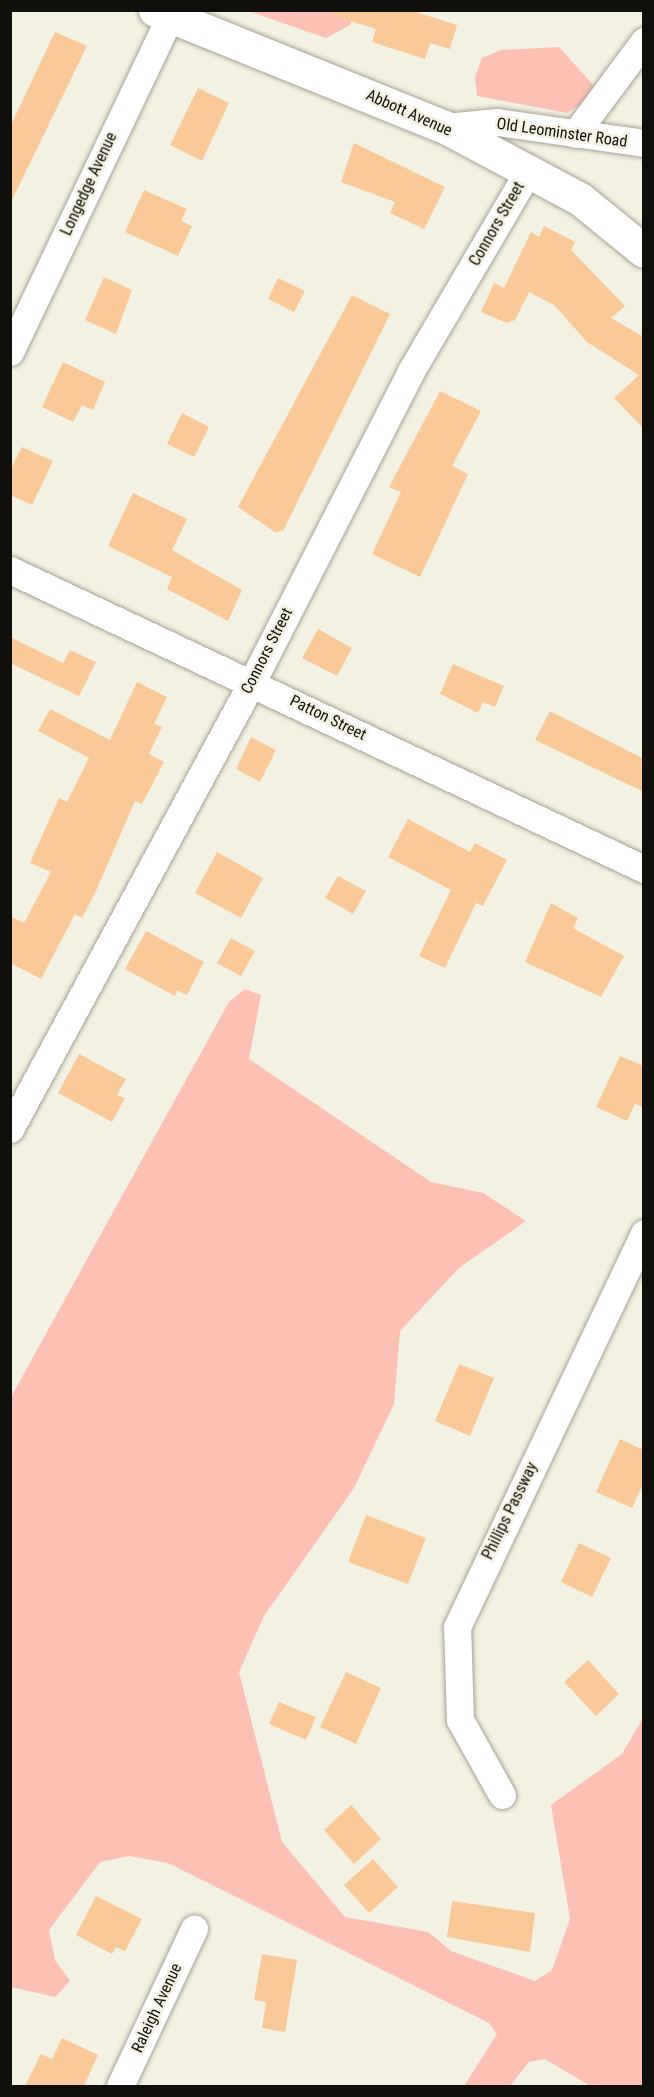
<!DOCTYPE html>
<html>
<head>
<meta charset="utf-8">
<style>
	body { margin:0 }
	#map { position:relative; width:654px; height:2097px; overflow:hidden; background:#f3f1e2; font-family:"Roboto Condensed",sans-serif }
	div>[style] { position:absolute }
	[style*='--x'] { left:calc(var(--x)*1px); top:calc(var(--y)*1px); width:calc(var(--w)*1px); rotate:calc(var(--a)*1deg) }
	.green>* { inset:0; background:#fdc0b4 }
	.building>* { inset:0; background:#fac99a }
	.roads { filter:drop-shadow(0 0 2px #a6a496) drop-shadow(0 0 2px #a6a496) }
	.street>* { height:27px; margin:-13.5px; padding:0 13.5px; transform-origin:13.5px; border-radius:13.5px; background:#fff }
	.secondary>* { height:33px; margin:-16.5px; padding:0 16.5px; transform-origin:16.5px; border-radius:16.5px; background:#fff }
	span { translate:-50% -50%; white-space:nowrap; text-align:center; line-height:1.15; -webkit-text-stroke:5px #f3f1e2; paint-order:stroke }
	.street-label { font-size:16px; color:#100f0b }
	.frame { position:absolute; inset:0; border:12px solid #100f0b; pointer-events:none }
</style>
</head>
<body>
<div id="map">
	<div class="green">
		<i style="clip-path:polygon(248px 11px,355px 11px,350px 25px,326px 38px)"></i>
		<i style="clip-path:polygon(559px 47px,595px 87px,593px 96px,567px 113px,477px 96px,475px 77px,482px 58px,501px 50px)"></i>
		<i style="clip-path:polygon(245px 989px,261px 995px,249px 1059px,431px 1182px,483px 1193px,526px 1221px,459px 1268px,400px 1331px,394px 1404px,354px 1488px,264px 1616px,239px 1672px,282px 1842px,345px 1917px,428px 1932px,451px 1951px,535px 1981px,552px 1970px,570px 1919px,551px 1805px,622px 1754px,643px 1718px,643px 2086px,590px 2086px,545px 2059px,529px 2062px,510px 2086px,464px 2086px,497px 2034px,489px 2023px,168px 1863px,129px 1856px,100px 1862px,49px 1930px,55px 1960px,70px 1981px,55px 1997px,11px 1987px,11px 1397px,229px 1002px)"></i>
	</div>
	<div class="building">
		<i style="clip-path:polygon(335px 10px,410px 10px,457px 25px,450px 49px,430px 43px,425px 59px,372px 42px,376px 29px,334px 16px)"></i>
		<i style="clip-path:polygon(55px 32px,87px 46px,10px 204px,10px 127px)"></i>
		<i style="clip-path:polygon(198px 88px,229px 103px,202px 161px,170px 145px)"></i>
		<i style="clip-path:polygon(354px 143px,445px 187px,424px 229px,390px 213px,395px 202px,341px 182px)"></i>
		<i style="clip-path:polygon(144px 190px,187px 209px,181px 221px,192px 226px,178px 256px,125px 232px)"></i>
		<i style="clip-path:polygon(544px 226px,575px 242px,571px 250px,625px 306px,611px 318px,644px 337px,644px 429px,614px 398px,639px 375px,587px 342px,554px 305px,529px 292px,515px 320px,507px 323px,481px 312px,494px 283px,504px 288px,531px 232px,539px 237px)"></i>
		<i style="clip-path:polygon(104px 277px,132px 290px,116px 334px,85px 320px)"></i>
		<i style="clip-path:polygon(278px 278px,305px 291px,294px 312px,268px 299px)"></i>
		<i style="clip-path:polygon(352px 295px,390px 314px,283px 531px,275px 532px,238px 507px)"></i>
		<i style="clip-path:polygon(63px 362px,105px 382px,93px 410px,82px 405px,73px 422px,42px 407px)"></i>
		<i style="clip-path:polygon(440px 391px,481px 411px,452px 466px,468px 474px,420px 577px,372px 554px,401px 492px,389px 487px)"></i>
		<i style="clip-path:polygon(182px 413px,209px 427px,194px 457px,167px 444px)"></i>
		<i style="clip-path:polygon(22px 447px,53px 461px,32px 505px,10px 495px,10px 471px)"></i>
		<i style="clip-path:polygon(133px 493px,187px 519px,172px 550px,242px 590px,228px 621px,167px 589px,172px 577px,108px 546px)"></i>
		<i style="clip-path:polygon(318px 629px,352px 648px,337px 676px,302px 658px)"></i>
		<i style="clip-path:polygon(10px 637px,63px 663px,70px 650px,96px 662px,79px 696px,10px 663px)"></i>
		<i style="clip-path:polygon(453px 664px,504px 686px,495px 707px,483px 702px,478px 713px,440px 694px)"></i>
		<i style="clip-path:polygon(137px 682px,167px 697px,154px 724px,162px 727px,149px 754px,164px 762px,142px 804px,135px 801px,96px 891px,82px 918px,75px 914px,41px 979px,10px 963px,10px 916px,24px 923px,51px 872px,30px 863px,59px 798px,67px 802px,89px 758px,38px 731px,50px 709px,110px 740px)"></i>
		<i style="clip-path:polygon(550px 711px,644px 759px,644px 792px,535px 740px)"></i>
		<i style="clip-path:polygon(251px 737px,276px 750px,260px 782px,236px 769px)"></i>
		<i style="clip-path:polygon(408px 819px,470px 852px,475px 843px,507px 860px,483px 906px,476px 903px,445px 968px,419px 956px,451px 890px,388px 857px)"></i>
		<i style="clip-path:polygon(217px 852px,263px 878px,241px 918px,195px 893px)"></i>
		<i style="clip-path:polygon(338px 876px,366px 891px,353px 914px,325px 898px)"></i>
		<i style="clip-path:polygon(551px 903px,578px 918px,573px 928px,624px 956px,601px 997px,525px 962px)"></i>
		<i style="clip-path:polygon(146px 931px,204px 962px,187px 995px,177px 990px,175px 996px,125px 969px)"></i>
		<i style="clip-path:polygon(231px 938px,255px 951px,241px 976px,217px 963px)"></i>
		<i style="clip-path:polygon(79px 1054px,126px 1079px,117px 1095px,125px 1098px,112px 1122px,58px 1093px)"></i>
		<i style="clip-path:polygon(620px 1056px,644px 1066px,644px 1108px,635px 1104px,627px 1121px,596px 1107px)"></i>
		<i style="clip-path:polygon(459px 1364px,494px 1378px,470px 1436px,435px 1421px)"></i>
		<i style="clip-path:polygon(620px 1439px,644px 1450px,644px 1482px,632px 1508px,596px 1492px)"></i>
		<i style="clip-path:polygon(366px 1515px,426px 1538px,408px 1584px,348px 1562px)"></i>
		<i style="clip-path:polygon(579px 1543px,611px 1558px,592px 1597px,561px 1582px)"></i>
		<i style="clip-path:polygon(588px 1660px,619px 1694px,596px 1716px,564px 1682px)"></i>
		<i style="clip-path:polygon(346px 1672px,381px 1688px,356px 1744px,320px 1727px)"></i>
		<i style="clip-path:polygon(279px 1702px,316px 1717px,306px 1740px,269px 1724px)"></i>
		<i style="clip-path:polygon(351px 1805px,381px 1839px,354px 1864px,324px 1830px)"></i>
		<i style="clip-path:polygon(373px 1859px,398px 1887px,369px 1913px,344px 1885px)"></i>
		<i style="clip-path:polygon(96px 1896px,142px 1919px,125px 1951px,116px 1947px,112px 1954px,76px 1935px)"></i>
		<i style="clip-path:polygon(452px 1901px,535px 1913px,530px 1952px,447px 1937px)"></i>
		<i style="clip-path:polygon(262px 1954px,297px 1960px,285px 2032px,262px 2028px,266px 2002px,254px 2000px)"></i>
		<i style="clip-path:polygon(62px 2038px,98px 2055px,84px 2086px,25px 2086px,41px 2054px,52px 2059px)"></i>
	</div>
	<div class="roads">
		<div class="street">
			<i style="--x:445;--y:127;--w:52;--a:-5.5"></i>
			<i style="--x:497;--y:122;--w:148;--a:8.1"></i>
			<i style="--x:575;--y:134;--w:116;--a:-53.4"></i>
			<i style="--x:10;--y:352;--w:371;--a:-64.5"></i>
			<i style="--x:10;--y:570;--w:701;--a:25.25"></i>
			<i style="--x:10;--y:1129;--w:508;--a:-61.57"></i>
			<i style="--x:252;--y:682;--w:349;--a:-62.9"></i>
			<i style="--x:411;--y:371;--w:227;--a:-59.6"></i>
			<i style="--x:502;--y:1795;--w:86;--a:-119.2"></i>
			<i style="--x:460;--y:1720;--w:93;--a:-91.8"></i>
			<i style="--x:457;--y:1627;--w:436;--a:-64.6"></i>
			<i style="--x:120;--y:2086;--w:174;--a:-64.8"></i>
		</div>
		<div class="secondary">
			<i style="--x:155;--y:10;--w:313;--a:22"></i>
			<i style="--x:445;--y:127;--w:153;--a:28.1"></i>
			<i style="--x:580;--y:199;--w:82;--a:39.1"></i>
		</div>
	</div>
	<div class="street-label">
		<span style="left:409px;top:113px;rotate:24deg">Abbott Avenue</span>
		<span style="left:562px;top:133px;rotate:8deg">Old Leominster Road</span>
		<span style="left:89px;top:184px;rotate:-65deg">Longedge Avenue</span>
		<span style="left:497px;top:224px;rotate:-60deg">Connors Street</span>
		<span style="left:267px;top:651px;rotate:-63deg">Connors Street</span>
		<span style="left:328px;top:718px;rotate:26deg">Patton Street</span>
		<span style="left:510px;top:1511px;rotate:-64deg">Phillips Passway</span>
		<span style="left:157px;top:2008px;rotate:-65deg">Raleigh Avenue</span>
	</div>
	<div class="frame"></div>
</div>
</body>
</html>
